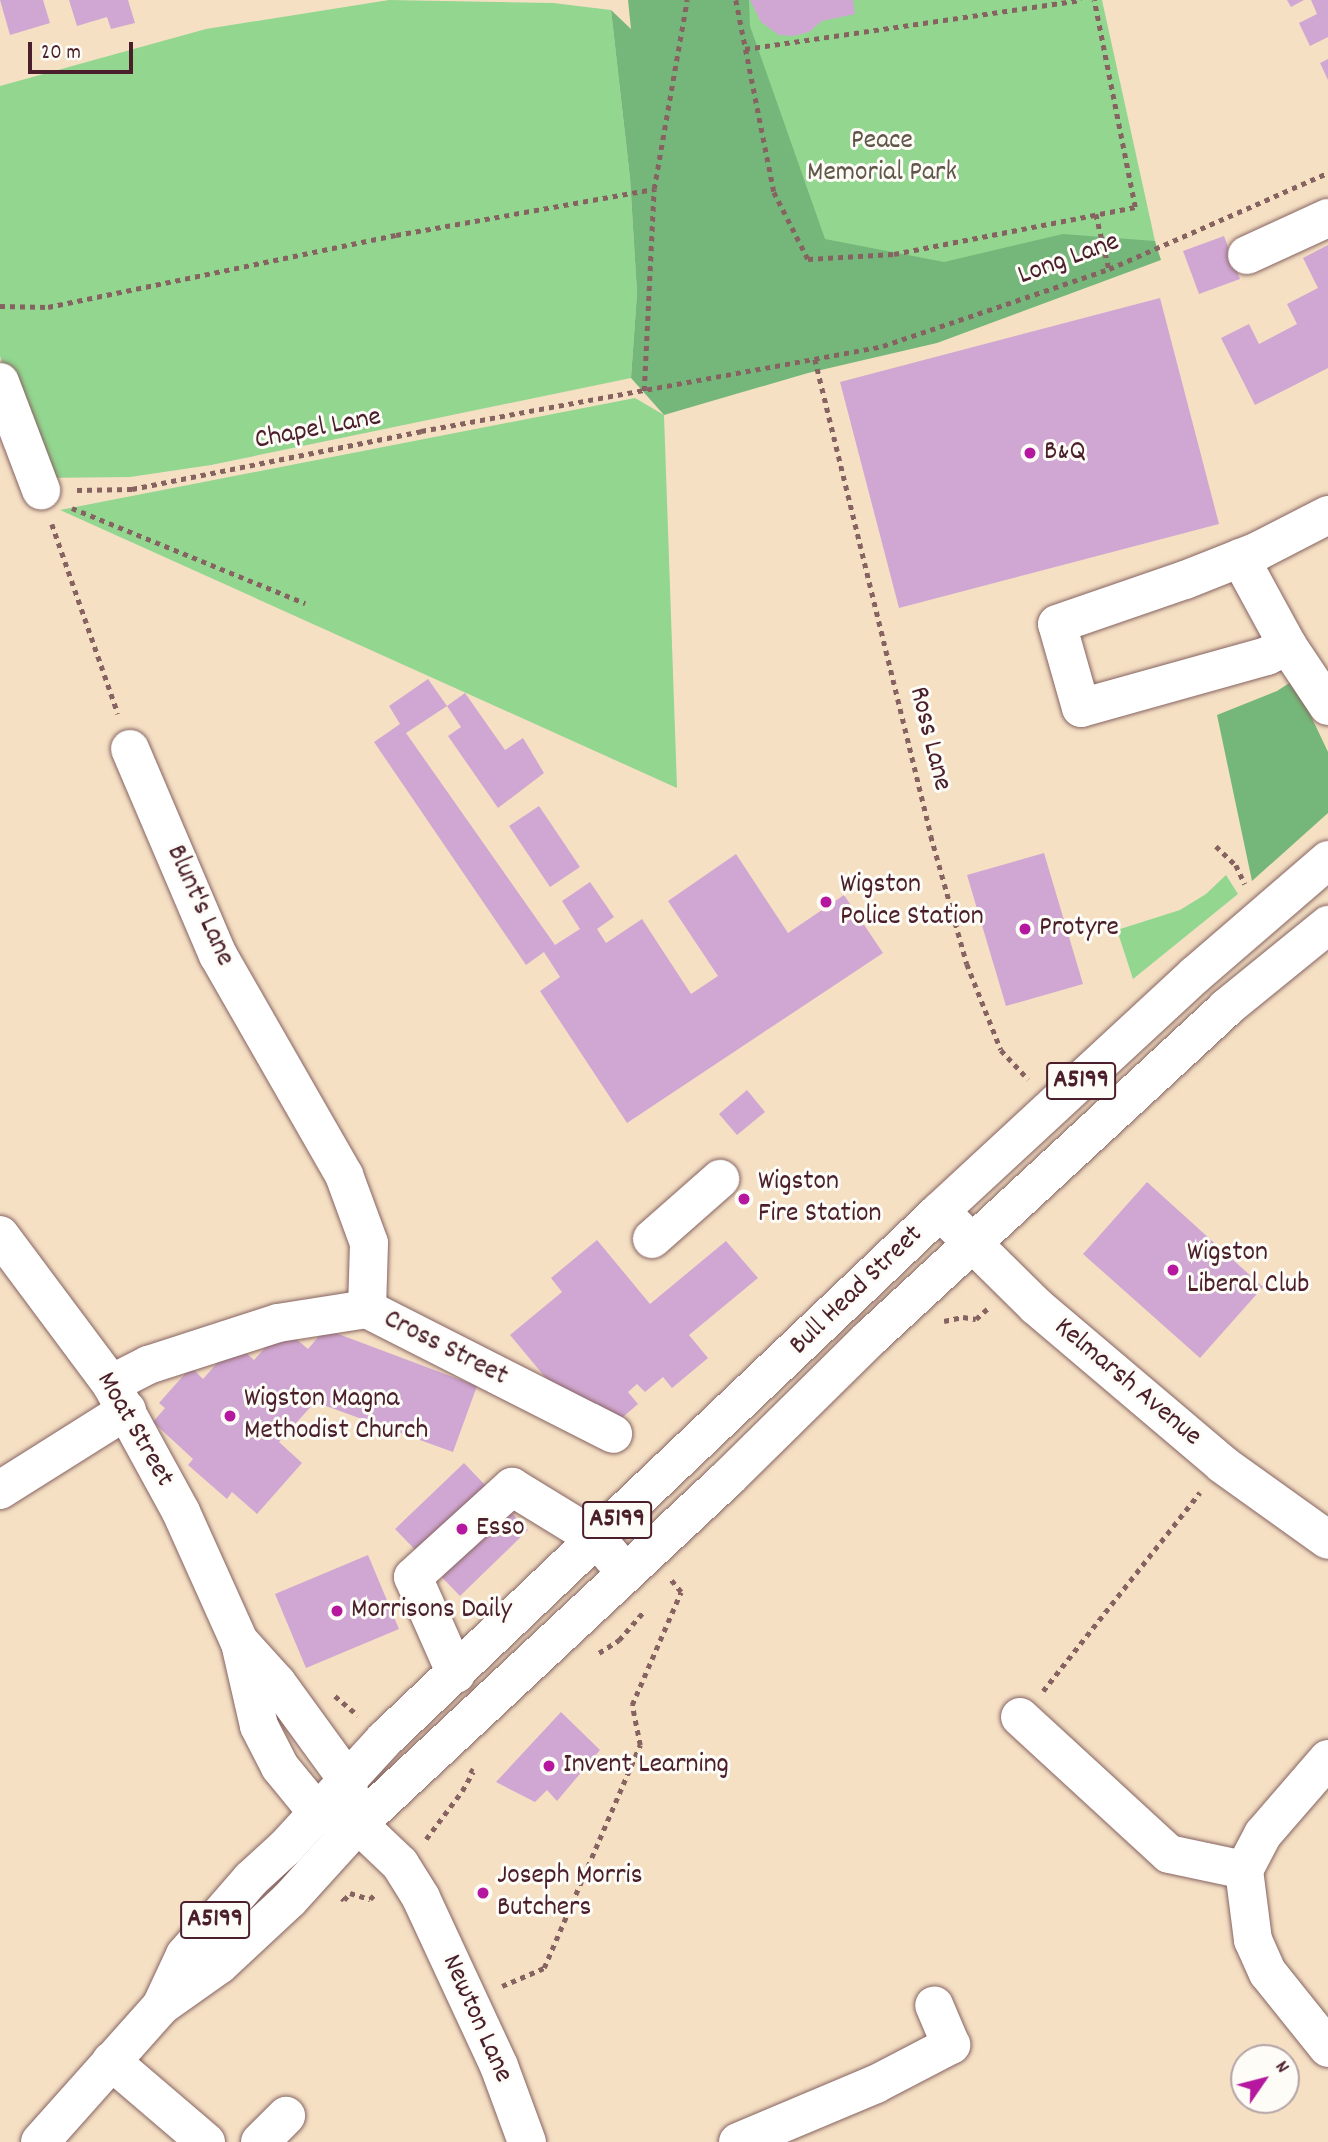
<!DOCTYPE html>
<html>
<head>
<meta charset="utf-8">
<style>
	body { margin:0 }
	#map { position:relative; width:1328px; height:2142px; overflow:hidden; background:#f5e0c4; font-family:Dekko,sans-serif }
	div>[style] { position:absolute }
	[style*='--x'] { left:calc(var(--x)*1px); top:calc(var(--y)*1px); width:calc(var(--w)*1px); rotate:calc(var(--a)*1deg) }
	.green>* { inset:0; background:#92d690 }
	.forest>* { inset:0; background:#75b77a }
	.building>* { inset:0; background:#d0a7d3 }
	.path>* { height:4.5px; margin-top:-2.25px; transform-origin:0; background:repeating-linear-gradient(90deg,#866361 0 5px,transparent 0 10px) }
	.roads { filter:drop-shadow(0 0 2px #866361) drop-shadow(0 0 2px #866361) }
	.minor>* { height:38px; margin:-19px; padding:0 19px; transform-origin:19px; border-radius:19px; background:#fff }
	.major>* { height:38px; margin:-19px; padding:0 19px; transform-origin:19px; border-radius:19px; background:#fff }
	.dots>* { width:19px; height:19px; translate:-50% -50%; box-sizing:border-box; border:4px solid #fdfcf7; border-radius:50% }
	span { translate:-50% -50%; white-space:nowrap; text-align:center; line-height:1.15; -webkit-text-stroke:6px #fdfcf7; paint-order:stroke }
	.shield-label span { padding:2px 5px; background:#fdfcf7; border:2px solid; border-radius:5px; -webkit-text-stroke-width:0 }
	.shield-label { font-size:26px; color:#4a1f2b; font-weight:700 }
	.park-label { font-size:28px; color:#605649 }
	.street-label { font-size:28px; color:#4a1f2b }
	.poi-label { font-size:28px; color:#4a1f2b }
	.left { translate:0 -50%; text-align:left }
	.north { position:absolute; left:1230px; top:2044px; width:70px; height:70px; box-sizing:border-box; background:#fdfcf7; border:2px solid #b5a4a5; border-radius:50%; rotate:55deg; font-size:19px; font-weight:700; line-height:28px; text-align:center; color:#4a1f2b }
	.north::after { content:''; display:block; margin:auto; width:24px; height:32px; background:#b5179e; clip-path:polygon(50% 0,100% 100%,50% 72%,0 100%) }
	.scale { position:absolute; left:28px; top:42px; width:105px; height:32px; box-sizing:border-box; border:4px solid #4a1f2b; border-top:0; padding-left:9px; font-size:21px; line-height:24px; white-space:nowrap; color:#4a1f2b; -webkit-text-stroke:5px #fdfcf7; paint-order:stroke }
</style>
</head>
<body>
<div id="map">
	<div class="green">
		<i style="clip-path:polygon(389px 0,553px 3px,611px 10px,630px 178px,637px 293px,631px 378px,211px 465px,130px 477px,41px 478px,0 356px,0 86px,206px 29px)"></i>
		<i style="clip-path:polygon(712px 0,1102px 0,1155px 241px,828px 343px)"></i>
		<i style="clip-path:polygon(635px 398px,664px 415px,677px 788px,60px 510px)"></i>
		<i style="clip-path:polygon(1226px 875px,1238px 894px,1133px 979px,1117px 930px,1180px 910px,1206px 894px)"></i>
	</div>
	<div class="forest">
		<i style="clip-path:polygon(628px 0,749px 0,750px 26px,825px 239px,944px 262px,1063px 234px,1155px 241px,1161px 260px,937px 343px,808px 373px,664px 415px,631px 378px,637px 293px,630px 178px,611px 10px,631px 29px)"></i>
		<i style="clip-path:polygon(1294px 680px,1328px 752px,1328px 813px,1252px 881px,1217px 715px,1277px 691px)"></i>
	</div>
	<div class="building">
		<i style="clip-path:polygon(0 0,43px 0,50px 23px,10px 35px)"></i>
		<i style="clip-path:polygon(69px 0,128px 0,135px 23px,111px 29px,107px 17px,77px 26px)"></i>
		<i style="clip-path:polygon(750px 0,853px 0,855px 14px,822px 21px,809px 32px,793px 36px,779px 35px,761px 22px)"></i>
		<i style="clip-path:polygon(1287px 0,1304px 0,1291px 7px)"></i>
		<i style="clip-path:polygon(1311px 0,1328px 0,1328px 37px,1310px 46px,1299px 23px,1317px 14px)"></i>
		<i style="clip-path:polygon(1328px 59px,1328px 80px,1320px 63px)"></i>
		<i style="clip-path:polygon(1224px 236px,1240px 279px,1199px 294px,1183px 251px)"></i>
		<i style="clip-path:polygon(1328px 245px,1328px 368px,1255px 405px,1221px 338px,1249px 324px,1259px 344px,1297px 324px,1287px 304px,1318px 288px,1303px 258px)"></i>
		<i style="clip-path:polygon(1160px 298px,1219px 524px,899px 608px,840px 382px)"></i>
		<i style="clip-path:polygon(428px 679px,447px 706px,406px 733px,555px 945px,580px 929px,562px 901px,590px 882px,614px 917px,597px 929px,606px 943px,642px 919px,691px 994px,718px 976px,668px 901px,736px 854px,788px 933px,844px 895px,883px 953px,627px 1123px,540px 991px,560px 977px,544px 952px,526px 965px,374px 742px,400px 724px,389px 706px)"></i>
		<i style="clip-path:polygon(465px 693px,505px 750px,523px 738px,544px 773px,498px 808px,448px 736px,461px 727px,447px 706px)"></i>
		<i style="clip-path:polygon(539px 806px,580px 867px,550px 887px,509px 826px)"></i>
		<i style="clip-path:polygon(1044px 853px,1083px 984px,1006px 1006px,967px 875px)"></i>
		<i style="clip-path:polygon(747px 1090px,765px 1112px,737px 1135px,719px 1114px)"></i>
		<i style="clip-path:polygon(1147px 1182px,1263px 1287px,1200px 1358px,1083px 1254px)"></i>
		<i style="clip-path:polygon(597px 1240px,650px 1304px,726px 1241px,758px 1278px,689px 1335px,708px 1358px,672px 1388px,663px 1377px,645px 1392px,637px 1384px,628px 1392px,638px 1404px,609px 1429px,575px 1413px,510px 1335px,562px 1292px,551px 1278px)"></i>
		<i style="clip-path:polygon(283px 1328px,308px 1349px,325px 1329px,477px 1386px,453px 1452px,315px 1402px,279px 1442px,302px 1463px,257px 1514px,232px 1492px,227px 1499px,188px 1465px,193px 1459px,153px 1422px,165px 1408px,159px 1403px,191px 1367px,203px 1379px,235px 1343px,254px 1360px)"></i>
		<i style="clip-path:polygon(464px 1463px,528px 1530px,460px 1596px,395px 1529px)"></i>
		<i style="clip-path:polygon(368px 1555px,399px 1629px,306px 1668px,275px 1594px)"></i>
		<i style="clip-path:polygon(561px 1712px,600px 1750px,557px 1801px,547px 1790px,535px 1802px,496px 1782px)"></i>
	</div>
	<div class="path">
		<i style="--x:736;--y:0;--w:196;--a:78.8"></i>
		<i style="--x:774;--y:192;--w:75;--a:63.1"></i>
		<i style="--x:808;--y:259;--w:86;--a:-3.3"></i>
		<i style="--x:894;--y:254;--w:246;--a:-11"></i>
		<i style="--x:1135;--y:207;--w:211;--a:-101.2"></i>
		<i style="--x:745;--y:49;--w:340;--a:-8.3"></i>
		<i style="--x:1096;--y:214;--w:57;--a:76.7"></i>
		<i style="--x:0;--y:306;--w:48;--a:1.2"></i>
		<i style="--x:48;--y:307;--w:355;--a:-11.7"></i>
		<i style="--x:396;--y:235;--w:262;--a:-10.1"></i>
		<i style="--x:815;--y:359;--w:491;--a:76.3"></i>
		<i style="--x:931;--y:836;--w:133;--a:74.3"></i>
		<i style="--x:967;--y:964;--w:92;--a:68.4"></i>
		<i style="--x:1001;--y:1050;--w:40;--a:47"></i>
		<i style="--x:644;--y:391;--w:202;--a:-87.2"></i>
		<i style="--x:654;--y:189;--w:192;--a:-80.1"></i>
		<i style="--x:77;--y:490;--w:55;--a:-1"></i>
		<i style="--x:132;--y:489;--w:295;--a:-11.3"></i>
		<i style="--x:421;--y:431;--w:470;--a:-10.4"></i>
		<i style="--x:883;--y:346;--w:239;--a:-18.8"></i>
		<i style="--x:1109;--y:269;--w:239;--a:-23.7"></i>
		<i style="--x:72;--y:508;--w:252;--a:22.2"></i>
		<i style="--x:52;--y:524;--w:201;--a:70.8"></i>
		<i style="--x:1216;--y:846;--w:28;--a:44"></i>
		<i style="--x:1236;--y:865;--w:21;--a:65"></i>
		<i style="--x:944;--y:1321;--w:19;--a:-12"></i>
		<i style="--x:963;--y:1317;--w:13;--a:9"></i>
		<i style="--x:976;--y:1319;--w:15;--a:-42"></i>
		<i style="--x:599;--y:1653;--w:24;--a:-33"></i>
		<i style="--x:619;--y:1640;--w:37;--a:-49"></i>
		<i style="--x:1043;--y:1691;--w:253;--a:-51.7"></i>
		<i style="--x:335;--y:1696;--w:30;--a:40"></i>
		<i style="--x:426;--y:1839;--w:60;--a:-53.1"></i>
		<i style="--x:462;--y:1791;--w:22;--a:-60"></i>
		<i style="--x:473;--y:1772;--w:4;--a:-146"></i>
		<i style="--x:342;--y:1898;--w:3;--a:45"></i>
		<i style="--x:344;--y:1900;--w:9;--a:-49"></i>
		<i style="--x:350;--y:1893;--w:21;--a:17"></i>
		<i style="--x:370;--y:1899;--w:7;--a:-45"></i>
		<i style="--x:502;--y:1986;--w:46;--a:-23.2"></i>
		<i style="--x:544;--y:1968;--w:243;--a:-66.7"></i>
		<i style="--x:640;--y:1745;--w:41;--a:-101.3"></i>
		<i style="--x:632;--y:1705;--w:123;--a:-66.6"></i>
		<i style="--x:681;--y:1592;--w:16;--a:-130"></i>
	</div>
	<div class="roads">
		<div class="minor">
			<i style="--x:1247;--y:255;--w:89;--a:-24.6"></i>
			<i style="--x:0;--y:382;--w:116;--a:69.2"></i>
			<i style="--x:1240;--y:558;--w:100;--a:61.4"></i>
			<i style="--x:1288;--y:646;--w:72;--a:56.3"></i>
			<i style="--x:1288;--y:646;--w:23;--a:155"></i>
			<i style="--x:1267;--y:656;--w:193;--a:164.4"></i>
			<i style="--x:1081;--y:708;--w:87;--a:-105.9"></i>
			<i style="--x:1057;--y:624;--w:135;--a:-19"></i>
			<i style="--x:1185;--y:580;--w:79;--a:-21.7"></i>
			<i style="--x:1258;--y:551;--w:79;--a:-27.2"></i>
			<i style="--x:130;--y:749;--w:224;--a:66.9"></i>
			<i style="--x:218;--y:955;--w:254;--a:60.2"></i>
			<i style="--x:344;--y:1175;--w:72;--a:69.8"></i>
			<i style="--x:369;--y:1243;--w:66;--a:91.7"></i>
			<i style="--x:940;--y:1211;--w:135;--a:44.7"></i>
			<i style="--x:1036;--y:1306;--w:244;--a:40.3"></i>
			<i style="--x:1222;--y:1464;--w:130;--a:35.6"></i>
			<i style="--x:652;--y:1239;--w:91;--a:-41.4"></i>
			<i style="--x:111;--y:1384;--w:42;--a:-27.2"></i>
			<i style="--x:148;--y:1365;--w:137;--a:-17.9"></i>
			<i style="--x:278;--y:1323;--w:90;--a:-8.9"></i>
			<i style="--x:367;--y:1309;--w:276;--a:26.9"></i>
			<i style="--x:0;--y:1490;--w:150;--a:-32.2"></i>
			<i style="--x:456;--y:1674;--w:106;--a:-113.9"></i>
			<i style="--x:413;--y:1577;--w:134;--a:-42.3"></i>
			<i style="--x:512;--y:1487;--w:100;--a:31.5"></i>
			<i style="--x:597;--y:1539;--w:45;--a:49.5"></i>
			<i style="--x:1020;--y:1717;--w:202;--a:42.6"></i>
			<i style="--x:1169;--y:1854;--w:77;--a:12"></i>
			<i style="--x:1328;--y:1759;--w:99;--a:130.9"></i>
			<i style="--x:1263;--y:1834;--w:41;--a:117.8"></i>
			<i style="--x:1244;--y:1870;--w:71;--a:82.7"></i>
			<i style="--x:1253;--y:1940;--w:36;--a:66"></i>
			<i style="--x:1268;--y:1973;--w:96;--a:51.3"></i>
			<i style="--x:358;--y:1824;--w:58;--a:43.6"></i>
			<i style="--x:400;--y:1864;--w:40;--a:58"></i>
			<i style="--x:421;--y:1898;--w:185;--a:65.1"></i>
			<i style="--x:499;--y:2066;--w:81;--a:69.8"></i>
			<i style="--x:111;--y:2061;--w:125;--a:40.5"></i>
			<i style="--x:260;--y:2142;--w:37;--a:-45"></i>
			<i style="--x:738;--y:2142;--w:150;--a:-22.8"></i>
			<i style="--x:876;--y:2084;--w:85;--a:-27.5"></i>
			<i style="--x:951;--y:2045;--w:43;--a:-113"></i>
		</div>
		<div class="major">
			<i style="--x:0;--y:1235;--w:186;--a:53.3"></i>
			<i style="--x:111;--y:1384;--w:146;--a:61.3"></i>
			<i style="--x:181;--y:1512;--w:141;--a:65.8"></i>
			<i style="--x:239;--y:1641;--w:57;--a:47.9"></i>
			<i style="--x:277;--y:1683;--w:117;--a:54"></i>
			<i style="--x:346;--y:1778;--w:26;--a:77"></i>
			<i style="--x:240;--y:1643;--w:85;--a:77.1"></i>
			<i style="--x:259;--y:1726;--w:46;--a:62.9"></i>
			<i style="--x:280;--y:1767;--w:58;--a:50.6"></i>
			<i style="--x:317;--y:1812;--w:24;--a:17"></i>
			<i style="--x:162;--y:2004;--w:54;--a:-64.9"></i>
			<i style="--x:185;--y:1955;--w:101;--a:-49"></i>
			<i style="--x:251;--y:1879;--w:47;--a:-42.4"></i>
			<i style="--x:286;--y:1847;--w:147;--a:-47.5"></i>
			<i style="--x:385;--y:1739;--w:766;--a:-43.57"></i>
			<i style="--x:940;--y:1211;--w:347;--a:-42.8"></i>
			<i style="--x:1195;--y:975;--w:176;--a:-40.8"></i>
			<i style="--x:40;--y:2142;--w:182;--a:-48.3"></i>
			<i style="--x:161;--y:2006;--w:71;--a:-35.3"></i>
			<i style="--x:219;--y:1965;--w:96;--a:-42.9"></i>
			<i style="--x:289;--y:1900;--w:103;--a:-47.8"></i>
			<i style="--x:358;--y:1824;--w:507;--a:-43.08"></i>
			<i style="--x:728;--y:1478;--w:198;--a:-44.6"></i>
			<i style="--x:869;--y:1339;--w:487;--a:-42.8"></i>
			<i style="--x:1226;--y:1008;--w:132;--a:-39.1"></i>
		</div>
	</div>
	<div class="dots">
		<i style="left:1030px;top:453px;background:#b5179e"></i>
		<i style="left:826px;top:902px;background:#b5179e"></i>
		<i style="left:1025px;top:929px;background:#b5179e"></i>
		<i style="left:744px;top:1199px;background:#b5179e"></i>
		<i style="left:1173px;top:1270px;background:#b5179e"></i>
		<i style="left:230px;top:1416px;background:#b5179e"></i>
		<i style="left:462px;top:1529px;background:#b5179e"></i>
		<i style="left:337px;top:1611px;background:#b5179e"></i>
		<i style="left:549px;top:1766px;background:#b5179e"></i>
		<i style="left:483px;top:1893px;background:#b5179e"></i>
	</div>
	<div class="shield-label">
		<span style="left:1081px;top:1081px">A5199</span>
		<span style="left:617px;top:1520px">A5199</span>
		<span style="left:215px;top:1920px">A5199</span>
	</div>
	<div class="park-label">
		<span style="left:882px;top:158px">Peace<br>Memorial Park</span>
	</div>
	<div class="street-label">
		<span style="left:1069px;top:260px;rotate:-20deg">Long Lane</span>
		<span style="left:318px;top:430px;rotate:-11deg">Chapel Lane</span>
		<span style="left:929px;top:739px;rotate:76deg">Ross Lane</span>
		<span style="left:199px;top:906px;rotate:66deg">Blunt's Lane</span>
		<span style="left:857px;top:1291px;rotate:-44deg">Bull Head Street</span>
		<span style="left:445px;top:1349px;rotate:27deg">Cross Street</span>
		<span style="left:1127px;top:1383px;rotate:40deg">Kelmarsh Avenue</span>
		<span style="left:134px;top:1430px;rotate:60deg">Moat Street</span>
		<span style="left:476px;top:2019px;rotate:66deg">Newton Lane</span>
	</div>
	<div class="poi-label">
		<span class="left" style="left:1044px;top:453px">B&amp;Q</span>
		<span class="left" style="left:840px;top:902px">Wigston<br>Police Station</span>
		<span class="left" style="left:1039px;top:929px">Protyre</span>
		<span class="left" style="left:758px;top:1199px">Wigston<br>Fire Station</span>
		<span class="left" style="left:1187px;top:1270px">Wigston<br>Liberal Club</span>
		<span class="left" style="left:244px;top:1416px">Wigston Magna<br>Methodist Church</span>
		<span class="left" style="left:476px;top:1529px">Esso</span>
		<span class="left" style="left:351px;top:1611px">Morrisons Daily</span>
		<span class="left" style="left:563px;top:1766px">Invent Learning</span>
		<span class="left" style="left:497px;top:1893px">Joseph Morris<br>Butchers</span>
	</div>
	<div class="north">N</div>
	<div class="scale">20 m</div>
</div>
</body>
</html>
